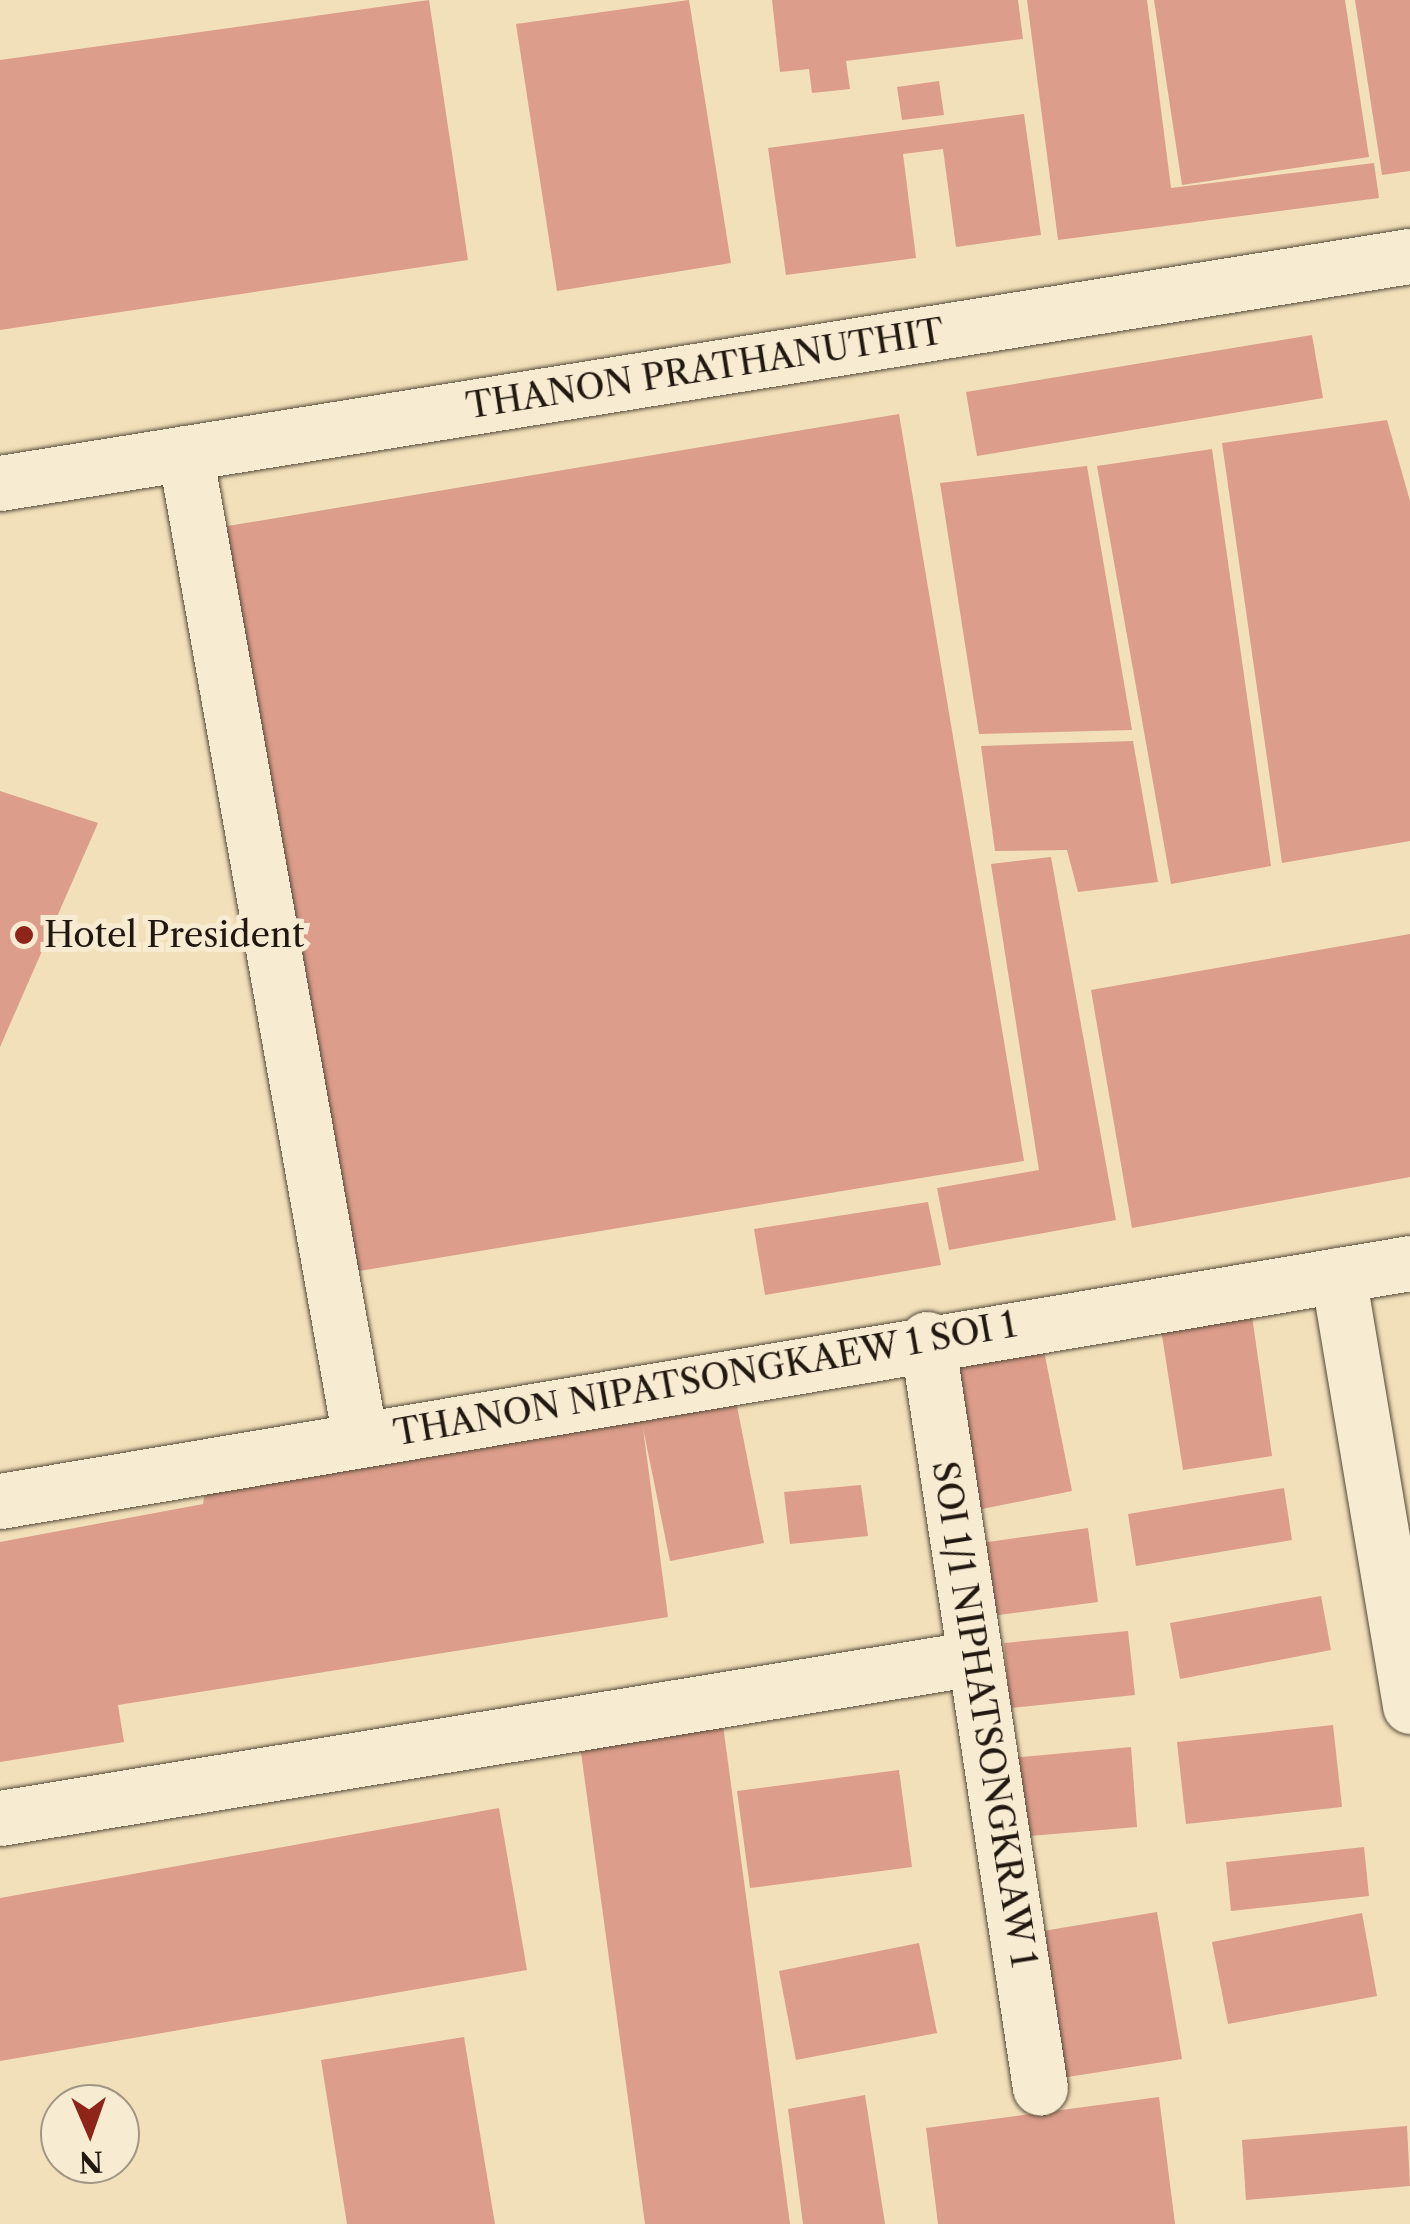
<!DOCTYPE html>
<html>
<head>
<meta charset="utf-8">
<style>
	body { margin:0 }
	#map { position:relative; width:1410px; height:2224px; overflow:hidden; background:#f2e0ba; font-family:"Libre Caslon Text",serif }
	div>[style] { position:absolute }
	[style*='--x'] { left:calc(var(--x)*1px); top:calc(var(--y)*1px); width:calc(var(--w)*1px); rotate:calc(var(--a)*1deg) }
	.building>* { inset:0; background:#dc9d8a }
	.roads { filter:drop-shadow(0 0 2px #554a3a) drop-shadow(0 0 2px #554a3a) }
	.minor>* { height:55px; margin:-27.5px; padding:0 27.5px; transform-origin:27.5px; border-radius:27.5px; background:#f7ebd2 }
	.dots>* { width:28px; height:28px; translate:-50% -50%; box-sizing:border-box; border:5px solid #f7ebd2; border-radius:50% }
	span { translate:-50% -50%; white-space:nowrap; text-align:center; line-height:1.15; -webkit-text-stroke:10px #f7ebd2; paint-order:stroke }
	.street-label { font-size:35px; color:#21180f }
	.poi-label { font-size:35px; color:#21180f }
	.left { translate:0 -50%; text-align:left }
	.north { position:absolute; left:40px; top:2084px; width:100px; height:100px; box-sizing:border-box; background:#f7ebd2; border:2px solid #a19784; border-radius:50%; rotate:178deg; font-size:28px; font-weight:700; line-height:40px; text-align:center; color:#21180f }
	.north::after { content:''; display:block; margin:auto; width:35px; height:45px; background:#8f2418; clip-path:polygon(50% 0,100% 100%,50% 72%,0 100%) }
</style>
</head>
<body>
<div id="map">
	<div class="building">
		<i style="clip-path:polygon(429px 0,468px 260px,0 330px,0 60px)"></i>
		<i style="clip-path:polygon(689px 0,731px 263px,557px 291px,516px 24px)"></i>
		<i style="clip-path:polygon(772px 0,1018px 0,1023px 39px,846px 61px,850px 89px,812px 93px,809px 69px,780px 72px)"></i>
		<i style="clip-path:polygon(1027px 0,1147px 0,1171px 188px,1374px 163px,1379px 198px,1058px 240px)"></i>
		<i style="clip-path:polygon(1154px 0,1345px 0,1369px 157px,1182px 185px)"></i>
		<i style="clip-path:polygon(1355px 0,1410px 0,1410px 171px,1382px 175px)"></i>
		<i style="clip-path:polygon(939px 81px,944px 115px,902px 120px,897px 87px)"></i>
		<i style="clip-path:polygon(1024px 114px,1041px 235px,956px 247px,943px 149px,903px 154px,916px 258px,786px 275px,768px 148px)"></i>
		<i style="clip-path:polygon(1312px 335px,1323px 398px,977px 456px,966px 392px)"></i>
		<i style="clip-path:polygon(899px 414px,1024px 1161px,341px 1274px,216px 528px)"></i>
		<i style="clip-path:polygon(1387px 420px,1410px 501px,1410px 841px,1282px 863px,1222px 443px)"></i>
		<i style="clip-path:polygon(1212px 449px,1271px 866px,1171px 884px,1097px 466px)"></i>
		<i style="clip-path:polygon(1087px 466px,1132px 730px,979px 734px,940px 483px)"></i>
		<i style="clip-path:polygon(1133px 741px,1158px 882px,1078px 892px,1067px 850px,995px 851px,981px 746px)"></i>
		<i style="clip-path:polygon(0 791px,98px 823px,0 1047px)"></i>
		<i style="clip-path:polygon(1051px 857px,1116px 1220px,949px 1250px,937px 1188px,1039px 1170px,991px 864px)"></i>
		<i style="clip-path:polygon(1410px 934px,1410px 1177px,1132px 1228px,1091px 990px)"></i>
		<i style="clip-path:polygon(928px 1202px,941px 1265px,765px 1295px,754px 1229px)"></i>
		<i style="clip-path:polygon(1252px 1316px,1272px 1456px,1183px 1470px,1161px 1329px)"></i>
		<i style="clip-path:polygon(1041px 1336px,1072px 1491px,972px 1511px,941px 1357px)"></i>
		<i style="clip-path:polygon(735px 1396px,764px 1543px,670px 1561px,643px 1428px,668px 1617px,118px 1705px,124px 1742px,0 1762px,0 1542px,203px 1504px,207px 1479px)"></i>
		<i style="clip-path:polygon(861px 1485px,868px 1536px,790px 1544px,784px 1492px)"></i>
		<i style="clip-path:polygon(1284px 1488px,1292px 1540px,1136px 1566px,1128px 1514px)"></i>
		<i style="clip-path:polygon(1088px 1528px,1098px 1602px,991px 1616px,981px 1543px)"></i>
		<i style="clip-path:polygon(1321px 1596px,1331px 1650px,1180px 1679px,1170px 1623px)"></i>
		<i style="clip-path:polygon(1128px 1631px,1135px 1695px,1010px 1708px,1004px 1643px)"></i>
		<i style="clip-path:polygon(723px 1725px,790px 2224px,645px 2224px,580px 1745px)"></i>
		<i style="clip-path:polygon(1333px 1725px,1342px 1807px,1186px 1824px,1177px 1742px)"></i>
		<i style="clip-path:polygon(1131px 1747px,1137px 1827px,1018px 1837px,1011px 1758px)"></i>
		<i style="clip-path:polygon(899px 1770px,912px 1867px,750px 1888px,737px 1791px)"></i>
		<i style="clip-path:polygon(499px 1808px,527px 1970px,0 2061px,0 1898px)"></i>
		<i style="clip-path:polygon(1364px 1847px,1369px 1896px,1231px 1911px,1226px 1862px)"></i>
		<i style="clip-path:polygon(1157px 1912px,1182px 2059px,1055px 2079px,1031px 1933px)"></i>
		<i style="clip-path:polygon(1362px 1913px,1377px 1996px,1228px 2024px,1212px 1942px)"></i>
		<i style="clip-path:polygon(919px 1943px,937px 2033px,796px 2060px,779px 1971px)"></i>
		<i style="clip-path:polygon(464px 2037px,495px 2224px,347px 2224px,321px 2060px)"></i>
		<i style="clip-path:polygon(865px 2095px,885px 2224px,803px 2224px,788px 2109px)"></i>
		<i style="clip-path:polygon(1159px 2097px,1175px 2224px,938px 2224px,926px 2128px)"></i>
		<i style="clip-path:polygon(1407px 2126px,1410px 2186px,1246px 2200px,1242px 2140px)"></i>
	</div>
	<div class="roads">
		<div class="minor">
			<i style="--x:185;--y:453;--w:1000;--a:79.93"></i>
			<i style="--x:0;--y:483;--w:1428;--a:-9.15"></i>
			<i style="--x:1338;--y:1275;--w:437;--a:80.5"></i>
			<i style="--x:927;--y:1339;--w:757;--a:81.42"></i>
			<i style="--x:0;--y:1501;--w:1430;--a:-9.58"></i>
			<i style="--x:0;--y:1818;--w:988;--a:-9.32"></i>
		</div>
	</div>
	<div class="dots">
		<i style="left:24px;top:935px;background:#8f2418"></i>
	</div>
	<div class="street-label">
		<span style="left:705px;top:369px;rotate:-9deg">THANON PRATHANUTHIT</span>
		<span style="left:705px;top:1379px;rotate:-10deg">THANON NIPATSONGKAEW 1 SOI 1</span>
		<span style="left:984px;top:1714px;rotate:81deg">SOI 1/1 NIPHATSONGKRAW 1</span>
	</div>
	<div class="poi-label">
		<span class="left" style="left:44px;top:935px">Hotel President</span>
	</div>
	<div class="north">N</div>
</div>
</body>
</html>
